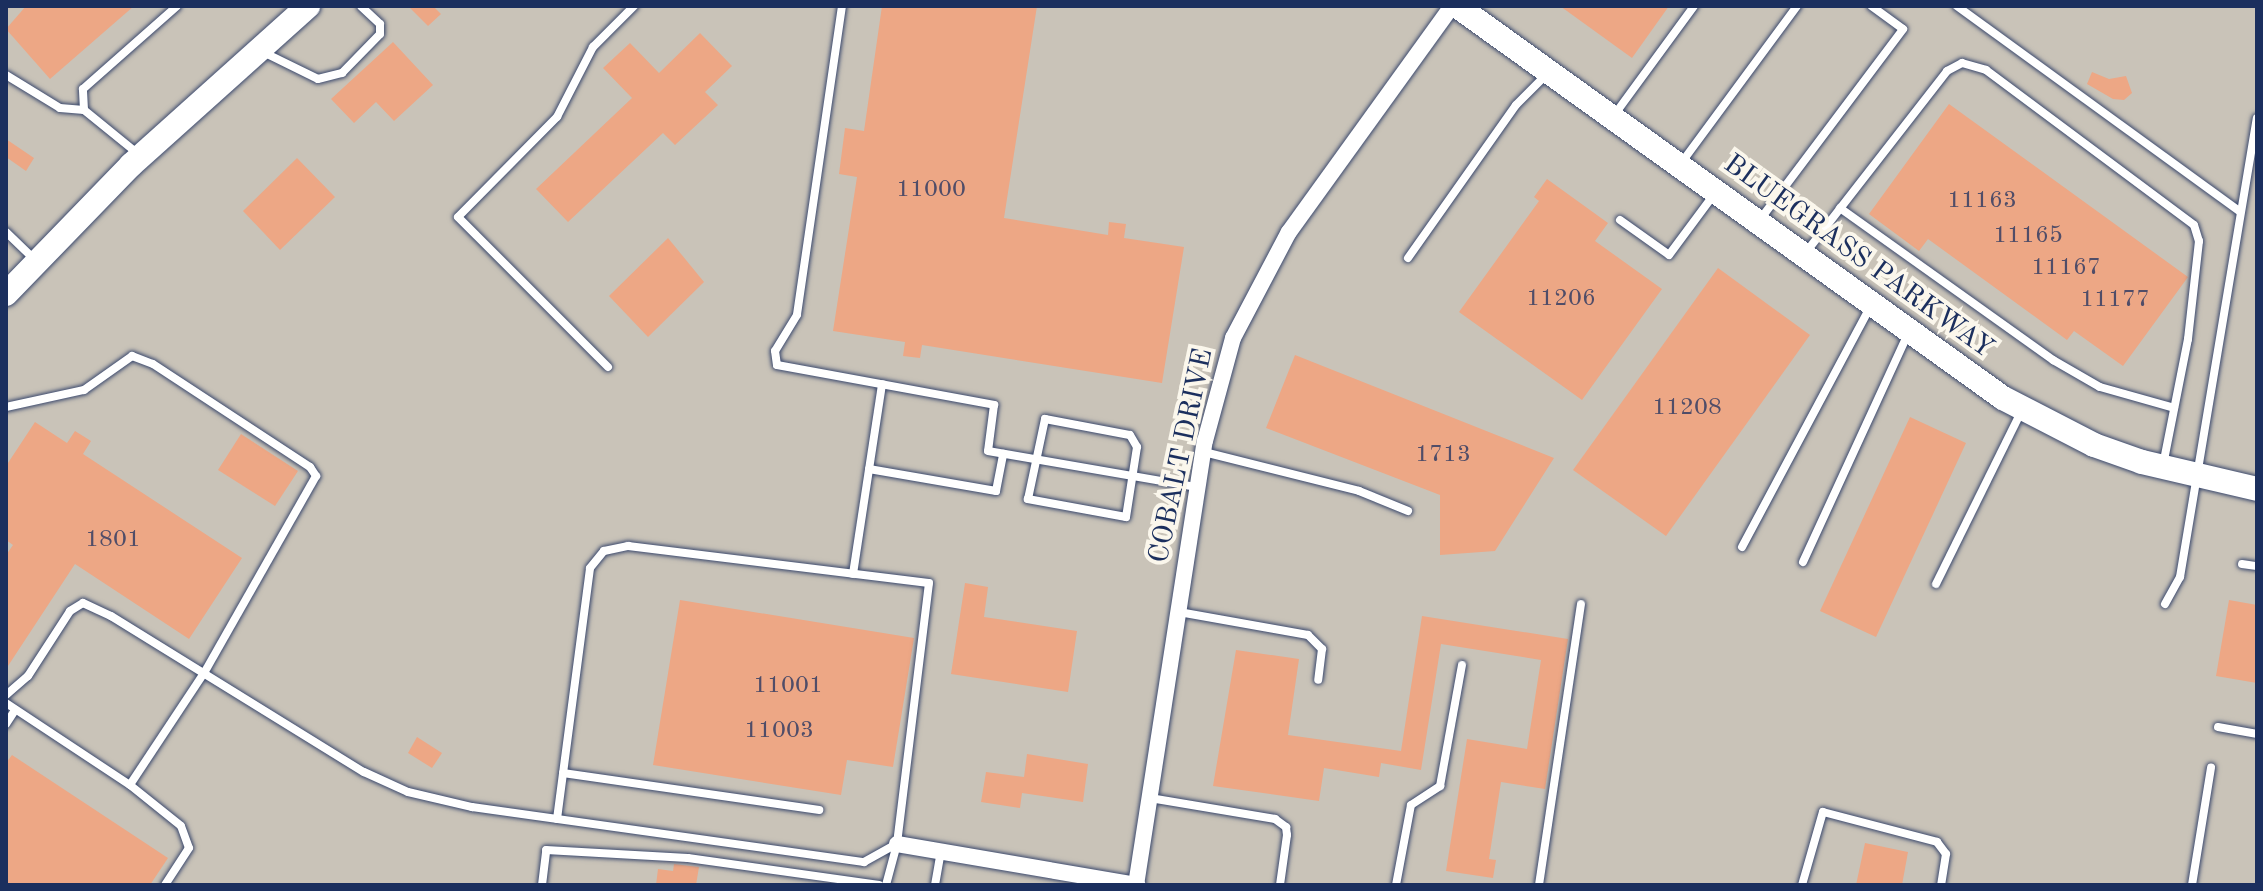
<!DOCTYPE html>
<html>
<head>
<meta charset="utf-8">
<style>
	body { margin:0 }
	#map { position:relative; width:2263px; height:891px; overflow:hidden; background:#f2ddc0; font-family:"Old Standard TT",serif }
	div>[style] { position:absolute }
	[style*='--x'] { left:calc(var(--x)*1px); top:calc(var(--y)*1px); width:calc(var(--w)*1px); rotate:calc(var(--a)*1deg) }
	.industrial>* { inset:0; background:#c9c3b8 }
	.building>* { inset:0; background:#eda785 }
	.roads { filter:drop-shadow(0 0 2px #3b496d) drop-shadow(0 0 2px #3b496d) }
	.lane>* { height:8px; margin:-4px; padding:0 4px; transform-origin:4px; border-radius:4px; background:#fff }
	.street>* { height:16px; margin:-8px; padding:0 8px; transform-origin:8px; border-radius:8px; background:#fff }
	.secondary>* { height:24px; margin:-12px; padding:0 12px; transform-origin:12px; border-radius:12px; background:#fff }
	span { translate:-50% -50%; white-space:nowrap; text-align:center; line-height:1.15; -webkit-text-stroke:8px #fbf7ec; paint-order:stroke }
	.number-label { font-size:24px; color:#504d68 }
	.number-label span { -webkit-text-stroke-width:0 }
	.street-label { font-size:28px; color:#1b2f5e }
	.frame { position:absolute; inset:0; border:8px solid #1b2f5e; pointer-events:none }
</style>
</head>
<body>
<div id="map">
	<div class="industrial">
		<i style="clip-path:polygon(6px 6px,2257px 6px,2257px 885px,6px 885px)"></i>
	</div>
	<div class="building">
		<i style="clip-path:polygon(26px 6px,134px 6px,50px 79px,6px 29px)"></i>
		<i style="clip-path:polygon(408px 6px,433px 6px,441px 14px,428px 26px)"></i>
		<i style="clip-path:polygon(882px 6px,1037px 6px,1004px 218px,1108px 235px,1109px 222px,1126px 224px,1124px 238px,1184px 247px,1162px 383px,922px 345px,920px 358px,903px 356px,905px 342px,833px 331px,857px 177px,839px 174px,845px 128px,864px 131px)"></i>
		<i style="clip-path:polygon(1560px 6px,1669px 6px,1632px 58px)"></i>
		<i style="clip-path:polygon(700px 33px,732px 66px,705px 92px,718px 105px,675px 145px,663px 133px,568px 222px,536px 189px,632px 98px,603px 68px,630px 43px,659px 73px)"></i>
		<i style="clip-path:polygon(393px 42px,433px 85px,394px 121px,376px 102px,354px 123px,331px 99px)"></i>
		<i style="clip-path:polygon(2092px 72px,2109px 79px,2126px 76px,2132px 93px,2124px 100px,2113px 99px,2087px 84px)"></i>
		<i style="clip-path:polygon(1949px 104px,2188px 277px,2123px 366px,2074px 331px,2067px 340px,1928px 239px,1919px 251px,1869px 214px)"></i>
		<i style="clip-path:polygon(6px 139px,34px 158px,26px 171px,6px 157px)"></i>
		<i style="clip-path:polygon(297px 158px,335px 197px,280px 250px,243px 211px)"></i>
		<i style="clip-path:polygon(1547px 179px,1608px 223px,1595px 241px,1662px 289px,1582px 400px,1459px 312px,1539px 201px,1534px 197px)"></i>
		<i style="clip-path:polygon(668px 238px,704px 282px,648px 337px,609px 296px)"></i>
		<i style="clip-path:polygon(1718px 268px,1810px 335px,1666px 536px,1573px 470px)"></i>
		<i style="clip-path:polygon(1295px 355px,1554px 458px,1495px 551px,1440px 555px,1440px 495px,1266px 428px)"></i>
		<i style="clip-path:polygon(1910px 417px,1966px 443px,1876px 637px,1820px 611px)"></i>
		<i style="clip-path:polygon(35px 422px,67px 443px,75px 431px,91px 441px,83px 454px,242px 558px,189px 639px,75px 564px,6px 669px,6px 555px,13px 545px,6px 540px,6px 466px)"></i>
		<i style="clip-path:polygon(241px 434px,298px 471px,275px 506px,218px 470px)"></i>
		<i style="clip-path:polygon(965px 583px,988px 587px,984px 617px,1077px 631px,1068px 692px,951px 674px)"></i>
		<i style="clip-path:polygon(680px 600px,914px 638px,893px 767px,847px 760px,841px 795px,653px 765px)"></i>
		<i style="clip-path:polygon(2229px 600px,2257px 605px,2257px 683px,2216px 676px)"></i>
		<i style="clip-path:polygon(1422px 616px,1568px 639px,1545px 789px,1501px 782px,1489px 859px,1496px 860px,1493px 878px,1446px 871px,1467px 739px,1527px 749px,1541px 660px,1441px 644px,1421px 770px,1381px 763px,1379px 777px,1324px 768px,1319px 801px,1213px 786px,1236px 650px,1299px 659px,1288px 735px,1401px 751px)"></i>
		<i style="clip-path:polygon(417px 737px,442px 753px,432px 768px,408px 753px)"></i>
		<i style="clip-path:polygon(1027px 754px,1088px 764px,1083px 802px,1022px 793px,1020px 808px,981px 802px,986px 772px,1024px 777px)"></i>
		<i style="clip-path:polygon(12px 755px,168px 858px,150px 885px,6px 885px,6px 763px)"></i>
		<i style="clip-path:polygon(1865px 843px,1908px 852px,1902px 885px,1856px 885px)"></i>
		<i style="clip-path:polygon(674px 864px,699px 867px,696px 885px,656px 885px,658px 869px,673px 871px)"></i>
	</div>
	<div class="roads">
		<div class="lane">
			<i style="--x:842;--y:6;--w:312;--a:98.3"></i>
			<i style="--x:797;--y:315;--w:42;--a:121.4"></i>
			<i style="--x:775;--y:351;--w:14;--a:82"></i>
			<i style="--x:777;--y:365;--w:221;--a:10.4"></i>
			<i style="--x:994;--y:405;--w:46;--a:97.4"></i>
			<i style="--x:988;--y:451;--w:212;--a:9.8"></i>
			<i style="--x:1957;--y:6;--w:349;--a:36"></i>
			<i style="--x:263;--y:52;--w:61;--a:26.1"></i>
			<i style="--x:318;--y:79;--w:25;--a:-14"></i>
			<i style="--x:342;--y:73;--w:54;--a:-45.7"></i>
			<i style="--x:380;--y:34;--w:10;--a:-90"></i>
			<i style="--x:380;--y:24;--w:26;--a:-137"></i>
			<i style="--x:6;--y:75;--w:63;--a:31.4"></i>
			<i style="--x:60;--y:108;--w:24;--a:5"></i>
			<i style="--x:1615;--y:114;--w:134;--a:-53.8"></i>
			<i style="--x:137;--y:153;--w:68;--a:-140.9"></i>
			<i style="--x:84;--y:110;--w:21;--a:-93"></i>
			<i style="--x:83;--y:89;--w:125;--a:-41.4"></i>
			<i style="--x:1682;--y:162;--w:194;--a:-53.6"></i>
			<i style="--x:1840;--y:208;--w:262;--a:35.5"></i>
			<i style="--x:2053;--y:360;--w:54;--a:29.9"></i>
			<i style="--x:2100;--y:387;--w:77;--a:15.8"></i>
			<i style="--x:1620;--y:220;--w:60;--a:35.5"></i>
			<i style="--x:1669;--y:255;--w:77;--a:-53.4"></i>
			<i style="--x:1759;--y:221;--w:240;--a:-53.1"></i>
			<i style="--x:1903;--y:29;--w:39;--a:-144"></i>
			<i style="--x:6;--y:232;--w:42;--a:44"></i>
			<i style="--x:1807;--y:251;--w:228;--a:-52.1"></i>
			<i style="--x:1947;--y:71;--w:17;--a:-28"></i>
			<i style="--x:1962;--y:63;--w:25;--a:16"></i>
			<i style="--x:1986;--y:70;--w:259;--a:36.7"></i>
			<i style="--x:2194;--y:225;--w:17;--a:73"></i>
			<i style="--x:2199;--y:241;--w:99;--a:96.4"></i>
			<i style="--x:2188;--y:339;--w:128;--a:101.2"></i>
			<i style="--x:1408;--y:258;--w:187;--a:-54.8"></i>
			<i style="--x:1516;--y:105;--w:45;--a:-45"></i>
			<i style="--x:608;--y:367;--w:212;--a:-135"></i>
			<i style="--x:458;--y:217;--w:141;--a:-45.3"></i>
			<i style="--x:557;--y:117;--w:79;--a:-62.8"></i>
			<i style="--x:593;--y:47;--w:58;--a:-45"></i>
			<i style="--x:6;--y:407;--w:80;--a:-12.3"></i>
			<i style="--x:84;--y:390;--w:59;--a:-35.3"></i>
			<i style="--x:132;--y:356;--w:22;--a:21"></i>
			<i style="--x:153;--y:364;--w:188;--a:33.3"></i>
			<i style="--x:310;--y:467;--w:11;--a:56"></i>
			<i style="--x:316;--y:476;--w:227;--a:119.6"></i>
			<i style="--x:204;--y:673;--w:134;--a:123.5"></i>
			<i style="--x:1045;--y:419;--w:86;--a:10.7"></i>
			<i style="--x:1130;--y:435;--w:14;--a:60"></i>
			<i style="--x:1137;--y:447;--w:71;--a:98.9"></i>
			<i style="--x:1126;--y:517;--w:100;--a:-169.6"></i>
			<i style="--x:1028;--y:499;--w:82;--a:-78"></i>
			<i style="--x:1204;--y:452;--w:160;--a:14.1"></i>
			<i style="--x:1359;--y:491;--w:53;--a:22.2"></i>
			<i style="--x:869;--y:469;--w:129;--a:9.8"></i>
			<i style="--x:996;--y:491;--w:38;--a:-79"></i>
			<i style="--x:1742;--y:547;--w:274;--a:-61.9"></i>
			<i style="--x:1803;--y:562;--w:253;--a:-65.3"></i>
			<i style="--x:2242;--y:564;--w:15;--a:8"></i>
			<i style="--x:853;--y:574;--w:192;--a:-81.3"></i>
			<i style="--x:1936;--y:584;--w:194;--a:-63.7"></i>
			<i style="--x:2165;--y:604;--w:31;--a:-61"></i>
			<i style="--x:2180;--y:577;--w:465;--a:-80.5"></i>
			<i style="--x:1179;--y:612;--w:131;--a:10.1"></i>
			<i style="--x:1308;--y:635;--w:20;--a:45"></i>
			<i style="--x:1322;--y:649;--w:31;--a:97"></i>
			<i style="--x:6;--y:695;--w:29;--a:-41"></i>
			<i style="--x:28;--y:676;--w:77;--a:-57.1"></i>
			<i style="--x:70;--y:611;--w:15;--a:-32"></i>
			<i style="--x:83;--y:603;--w:31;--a:25"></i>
			<i style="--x:111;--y:616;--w:297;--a:31.7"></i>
			<i style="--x:364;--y:772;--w:48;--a:24.4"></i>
			<i style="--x:408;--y:792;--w:66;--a:13.2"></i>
			<i style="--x:472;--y:807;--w:396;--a:8"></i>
			<i style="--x:864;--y:862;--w:38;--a:-29"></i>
			<i style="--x:6;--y:703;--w:149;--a:33.5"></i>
			<i style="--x:130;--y:785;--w:65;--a:38.8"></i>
			<i style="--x:181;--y:826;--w:23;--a:70"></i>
			<i style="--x:189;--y:848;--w:44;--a:123"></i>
			<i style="--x:6;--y:724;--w:17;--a:-57"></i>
			<i style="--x:2218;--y:727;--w:40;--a:10"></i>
			<i style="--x:563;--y:773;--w:259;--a:8.2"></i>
			<i style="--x:1150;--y:798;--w:127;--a:9.5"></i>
			<i style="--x:1275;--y:819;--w:14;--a:36"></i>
			<i style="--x:1286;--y:827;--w:8;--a:83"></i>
			<i style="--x:1287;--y:835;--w:50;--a:98"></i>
			<i style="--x:557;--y:819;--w:253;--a:-82.5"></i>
			<i style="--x:590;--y:568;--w:22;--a:-51"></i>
			<i style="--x:604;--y:551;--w:25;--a:-12"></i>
			<i style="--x:628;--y:546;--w:303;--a:7"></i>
			<i style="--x:929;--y:583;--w:263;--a:97"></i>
			<i style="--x:897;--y:844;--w:42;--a:105"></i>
			<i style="--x:542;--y:885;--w:35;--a:-83"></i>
			<i style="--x:546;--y:850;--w:142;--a:3.2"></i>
			<i style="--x:688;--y:858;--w:193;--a:8"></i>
			<i style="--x:935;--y:885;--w:34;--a:-80"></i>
			<i style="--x:1396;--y:885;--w:81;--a:-79.4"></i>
			<i style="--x:1411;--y:805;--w:35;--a:-33"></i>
			<i style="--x:1440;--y:786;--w:123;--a:-79.7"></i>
			<i style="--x:1539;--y:885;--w:284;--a:-81.5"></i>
			<i style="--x:1802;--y:885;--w:76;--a:-74"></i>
			<i style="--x:1823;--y:812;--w:118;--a:14.7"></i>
			<i style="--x:1937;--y:842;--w:15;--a:53"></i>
			<i style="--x:1946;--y:854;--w:31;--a:99"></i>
			<i style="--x:2192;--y:885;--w:119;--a:-80.8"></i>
		</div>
		<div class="street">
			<i style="--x:897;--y:844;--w:244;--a:9.7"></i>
			<i style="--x:1136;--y:885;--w:449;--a:-81.2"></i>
			<i style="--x:1205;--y:441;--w:107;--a:-74.8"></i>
			<i style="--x:1233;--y:338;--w:120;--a:-62.2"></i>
			<i style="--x:1289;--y:232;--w:279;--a:-54.2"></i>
		</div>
		<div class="secondary">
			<i style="--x:1457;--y:6;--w:672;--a:35.68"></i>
			<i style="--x:2003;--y:398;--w:102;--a:27.3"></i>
			<i style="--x:2094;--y:445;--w:51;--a:19.5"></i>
			<i style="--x:2142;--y:462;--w:118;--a:13.2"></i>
			<i style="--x:6;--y:294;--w:180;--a:-45.9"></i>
			<i style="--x:131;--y:165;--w:238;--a:-41.9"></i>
		</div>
	</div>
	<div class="number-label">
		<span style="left:931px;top:191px">11000</span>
		<span style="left:1982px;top:202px">11163</span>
		<span style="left:2028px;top:237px">11165</span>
		<span style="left:2066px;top:269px">11167</span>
		<span style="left:1561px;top:300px">11206</span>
		<span style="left:2115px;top:301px">11177</span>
		<span style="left:1687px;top:409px">11208</span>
		<span style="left:1443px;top:456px">1713</span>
		<span style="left:113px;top:541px">1801</span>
		<span style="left:788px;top:687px">11001</span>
		<span style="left:779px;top:732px">11003</span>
	</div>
	<div class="street-label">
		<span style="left:1858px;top:257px;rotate:36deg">BLUEGRASS PARKWAY</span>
		<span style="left:1182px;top:456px;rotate:-78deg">COBALT DRIVE</span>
	</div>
	<div class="frame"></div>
</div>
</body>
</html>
